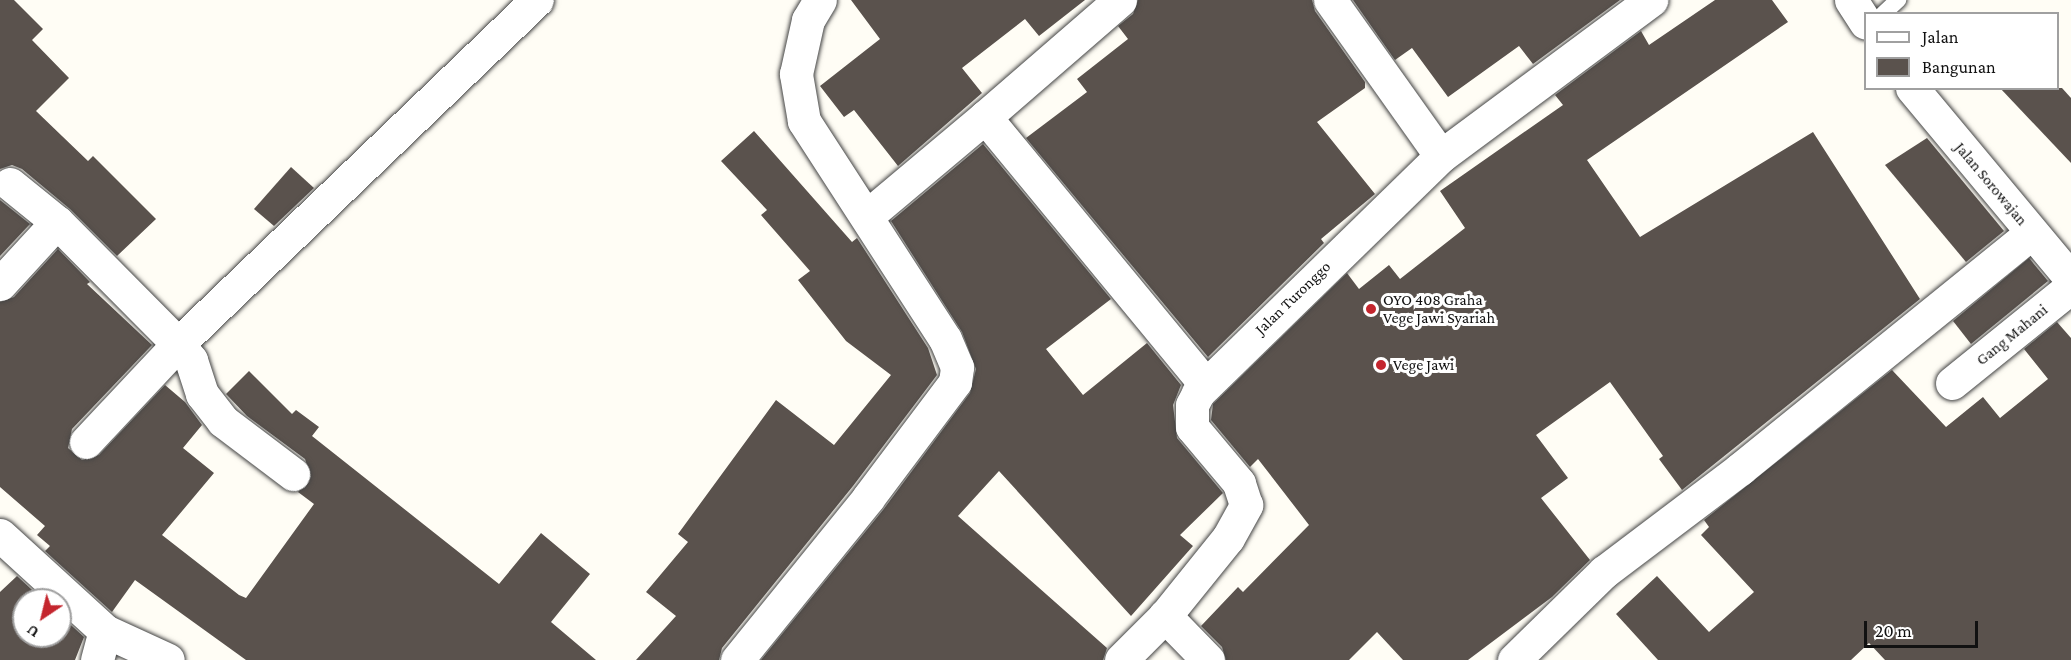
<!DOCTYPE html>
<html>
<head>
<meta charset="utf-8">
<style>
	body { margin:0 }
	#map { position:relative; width:2071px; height:660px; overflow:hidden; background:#fffdf5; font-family:"Crimson Pro",serif }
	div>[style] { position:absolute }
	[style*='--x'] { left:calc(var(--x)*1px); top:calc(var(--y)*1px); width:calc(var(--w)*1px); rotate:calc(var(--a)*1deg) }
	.building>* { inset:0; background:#5a524d }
	.roads { filter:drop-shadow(0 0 2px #444) drop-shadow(0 0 2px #444) }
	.service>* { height:16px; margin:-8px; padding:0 8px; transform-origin:8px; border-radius:8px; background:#fff }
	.minor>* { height:33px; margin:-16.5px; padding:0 16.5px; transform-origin:16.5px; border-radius:16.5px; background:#fff }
	.dots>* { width:16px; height:16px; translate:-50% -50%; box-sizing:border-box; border:3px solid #fff; border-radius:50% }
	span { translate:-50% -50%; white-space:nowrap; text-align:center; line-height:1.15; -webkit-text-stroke:6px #fff; paint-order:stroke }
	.street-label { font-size:16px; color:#111 }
	.poi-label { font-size:16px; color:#111 }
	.left { translate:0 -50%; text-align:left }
	.legend { position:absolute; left:1864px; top:12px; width:195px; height:78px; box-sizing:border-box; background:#fff; border:2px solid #a0a0a0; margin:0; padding:8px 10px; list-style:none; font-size:18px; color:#111 }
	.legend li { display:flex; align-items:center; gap:12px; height:30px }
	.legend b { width:30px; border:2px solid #a0a0a0 }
	.north { position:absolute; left:12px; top:588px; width:60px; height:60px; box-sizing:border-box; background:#fff; border:2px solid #a0a0a0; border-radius:50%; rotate:215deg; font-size:16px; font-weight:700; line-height:24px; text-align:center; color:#111 }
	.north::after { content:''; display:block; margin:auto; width:21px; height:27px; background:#c4262e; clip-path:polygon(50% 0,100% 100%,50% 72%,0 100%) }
	.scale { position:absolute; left:1864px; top:621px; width:114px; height:27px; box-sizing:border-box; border:3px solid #111; border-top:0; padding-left:8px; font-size:18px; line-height:21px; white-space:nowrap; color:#111; -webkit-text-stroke:4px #fff; paint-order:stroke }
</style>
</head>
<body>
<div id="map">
	<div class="building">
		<i style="clip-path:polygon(0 0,14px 0,43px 29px,32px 40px,69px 78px,36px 111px,88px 161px,93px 156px,156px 219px,117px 256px,70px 209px,22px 169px,12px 165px,0 169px)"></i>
		<i style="clip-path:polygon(851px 0,1085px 0,1039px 36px,1025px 19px,962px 68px,982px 93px,898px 166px,854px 110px,844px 117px,820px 86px,880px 39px)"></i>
		<i style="clip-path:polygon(1138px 0,1312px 0,1315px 11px,1365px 82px,1365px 88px,1317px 122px,1375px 194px,1321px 239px,1324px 243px,1208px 357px,1026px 138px,1087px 92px,1077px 79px,1128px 39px,1118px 26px,1133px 14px)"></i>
		<i style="clip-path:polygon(1353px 0,1620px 0,1533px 64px,1519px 46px,1448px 97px,1412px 48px,1395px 60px)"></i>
		<i style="clip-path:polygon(1715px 0,1772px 0,1788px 22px,1587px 160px,1640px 237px,1813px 132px,1920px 299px,1682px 490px,1659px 459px,1663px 456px,1610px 382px,1536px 435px,1568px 478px,1541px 498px,1590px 560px,1552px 597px,1468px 660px,1403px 660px,1377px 632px,1349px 660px,1226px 660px,1222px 647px,1201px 626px,1238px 587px,1243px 592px,1309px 525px,1258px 459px,1250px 467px,1211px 420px,1213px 404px,1347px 273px,1359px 289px,1389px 265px,1400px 279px,1465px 228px,1440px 191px,1563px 105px,1555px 95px,1641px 31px,1649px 45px)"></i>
		<i style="clip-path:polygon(2000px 88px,2062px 88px,2071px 98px,2071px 163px)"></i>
		<i style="clip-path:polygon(754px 131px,852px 242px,857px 238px,928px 348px,937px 375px,853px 486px,722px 648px,719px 660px,636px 660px,676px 616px,646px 592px,688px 542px,678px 534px,776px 400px,834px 445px,891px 375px,846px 341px,798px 280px,810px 271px,761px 215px,767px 210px,721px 161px)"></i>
		<i style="clip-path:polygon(1927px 138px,2004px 231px,1966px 262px,1885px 165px)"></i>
		<i style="clip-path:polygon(983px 144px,1111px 299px,1046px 349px,1083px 395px,1147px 343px,1181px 385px,1173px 405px,1177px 438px,1223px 493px,1180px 535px,1193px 546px,1131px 616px,999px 471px,958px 516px,1107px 648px,1103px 660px,761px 660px,883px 510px,970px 393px,976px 369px,962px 332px,891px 221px)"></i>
		<i style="clip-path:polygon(291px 167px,314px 188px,274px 226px,254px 209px)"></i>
		<i style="clip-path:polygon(0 200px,30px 224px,0 256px)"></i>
		<i style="clip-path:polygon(58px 249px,90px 282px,87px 284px,152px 345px,72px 429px,68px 448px,82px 460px,99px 455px,165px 385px,185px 402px,202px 425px,183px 448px,214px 473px,162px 535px,239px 595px,246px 598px,314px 504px,298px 492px,311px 477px,305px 459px,247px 416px,226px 394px,249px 371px,292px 414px,296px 410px,319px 427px,312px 436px,499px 584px,541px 533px,590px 574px,551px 622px,596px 660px,246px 660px,135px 580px,112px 612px,45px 551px,50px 546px,37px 535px,45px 526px,0 487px,0 302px,14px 297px)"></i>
		<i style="clip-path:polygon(2029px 258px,2048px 281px,1971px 344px,1953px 321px)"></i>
		<i style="clip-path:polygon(2057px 322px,2071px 338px,2071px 660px,1885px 660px,1869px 643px,1851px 660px,1658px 660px,1616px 614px,1657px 576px,1709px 632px,1754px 592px,1701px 535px,1709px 527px,1704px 520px,1892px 370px,1946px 427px,1983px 397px,2000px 418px,2048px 379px,2024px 349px)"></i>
		<i style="clip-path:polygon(17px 576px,43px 600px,24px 600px,24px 636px,60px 636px,60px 615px,84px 637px,75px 660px,0 660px,0 592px)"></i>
	</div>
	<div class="roads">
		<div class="service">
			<i style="--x:1883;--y:14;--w:21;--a:-43"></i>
		</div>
		<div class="minor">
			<i style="--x:1120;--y:0;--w:179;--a:139.1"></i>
			<i style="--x:985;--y:117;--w:347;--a:50.5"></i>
			<i style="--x:1330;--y:0;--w:191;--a:54.6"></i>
			<i style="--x:1851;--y:0;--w:27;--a:57"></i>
			<i style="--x:1912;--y:88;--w:249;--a:50.2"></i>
			<i style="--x:10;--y:184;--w:60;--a:39"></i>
			<i style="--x:57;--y:222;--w:172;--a:45.2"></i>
			<i style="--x:178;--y:344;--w:21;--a:51"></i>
			<i style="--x:191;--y:360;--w:36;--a:72"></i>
			<i style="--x:202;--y:394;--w:34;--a:52"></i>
			<i style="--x:223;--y:421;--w:88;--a:37.1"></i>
			<i style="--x:867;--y:216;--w:154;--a:-40"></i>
			<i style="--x:0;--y:284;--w:84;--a:-47.4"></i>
			<i style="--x:1952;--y:383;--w:153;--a:-38.9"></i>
			<i style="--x:86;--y:442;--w:134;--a:-46.8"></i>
			<i style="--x:178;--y:344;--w:497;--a:-43.8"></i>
			<i style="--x:0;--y:535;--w:142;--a:42.4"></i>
			<i style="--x:105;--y:631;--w:69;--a:24.7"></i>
			<i style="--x:97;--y:660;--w:30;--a:-75"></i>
			<i style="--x:737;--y:660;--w:208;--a:-51"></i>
			<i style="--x:868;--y:498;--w:145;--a:-53.1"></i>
			<i style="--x:955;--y:382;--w:15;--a:-82"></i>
			<i style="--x:957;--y:367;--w:30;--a:-113"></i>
			<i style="--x:945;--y:339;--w:260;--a:-122.9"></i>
			<i style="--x:804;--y:121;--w:48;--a:-99.7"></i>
			<i style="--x:796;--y:74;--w:55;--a:-77.5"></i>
			<i style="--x:808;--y:20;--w:23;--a:-59"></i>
			<i style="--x:1121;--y:660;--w:62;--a:-45"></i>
			<i style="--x:1208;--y:660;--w:62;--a:-134.3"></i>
			<i style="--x:1165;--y:616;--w:100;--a:-51.1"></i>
			<i style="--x:1228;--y:538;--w:38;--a:-61"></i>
			<i style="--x:1246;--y:505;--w:23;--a:-108"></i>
			<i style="--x:1239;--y:483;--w:73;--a:-130"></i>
			<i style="--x:1192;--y:427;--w:22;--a:-90"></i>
			<i style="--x:1192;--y:405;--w:13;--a:-63"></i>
			<i style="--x:1198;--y:393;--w:339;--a:-44.3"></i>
			<i style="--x:1441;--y:156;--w:262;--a:-36.6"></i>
			<i style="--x:1514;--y:660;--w:126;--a:-44.4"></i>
			<i style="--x:1604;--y:572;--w:171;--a:-37.1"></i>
			<i style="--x:1740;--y:469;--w:375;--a:-39"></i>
		</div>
	</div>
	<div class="dots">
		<i style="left:1371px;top:309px;background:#c4262e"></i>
		<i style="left:1381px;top:365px;background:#c4262e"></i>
	</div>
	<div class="street-label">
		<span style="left:1991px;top:184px;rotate:50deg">Jalan Sorowajan</span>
		<span style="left:1293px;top:298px;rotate:-44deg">Jalan Turonggo</span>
		<span style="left:2012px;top:335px;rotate:-39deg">Gang Mahani</span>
	</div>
	<div class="poi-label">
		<span class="left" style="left:1383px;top:309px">OYO 408 Graha<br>Vege Jawi Syariah</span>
		<span class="left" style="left:1393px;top:365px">Vege Jawi</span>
	</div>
	<ul class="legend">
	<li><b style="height:8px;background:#fff"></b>Jalan</li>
	<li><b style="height:16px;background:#5a524d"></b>Bangunan</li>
	</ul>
	<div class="north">U</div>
	<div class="scale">20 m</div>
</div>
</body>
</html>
